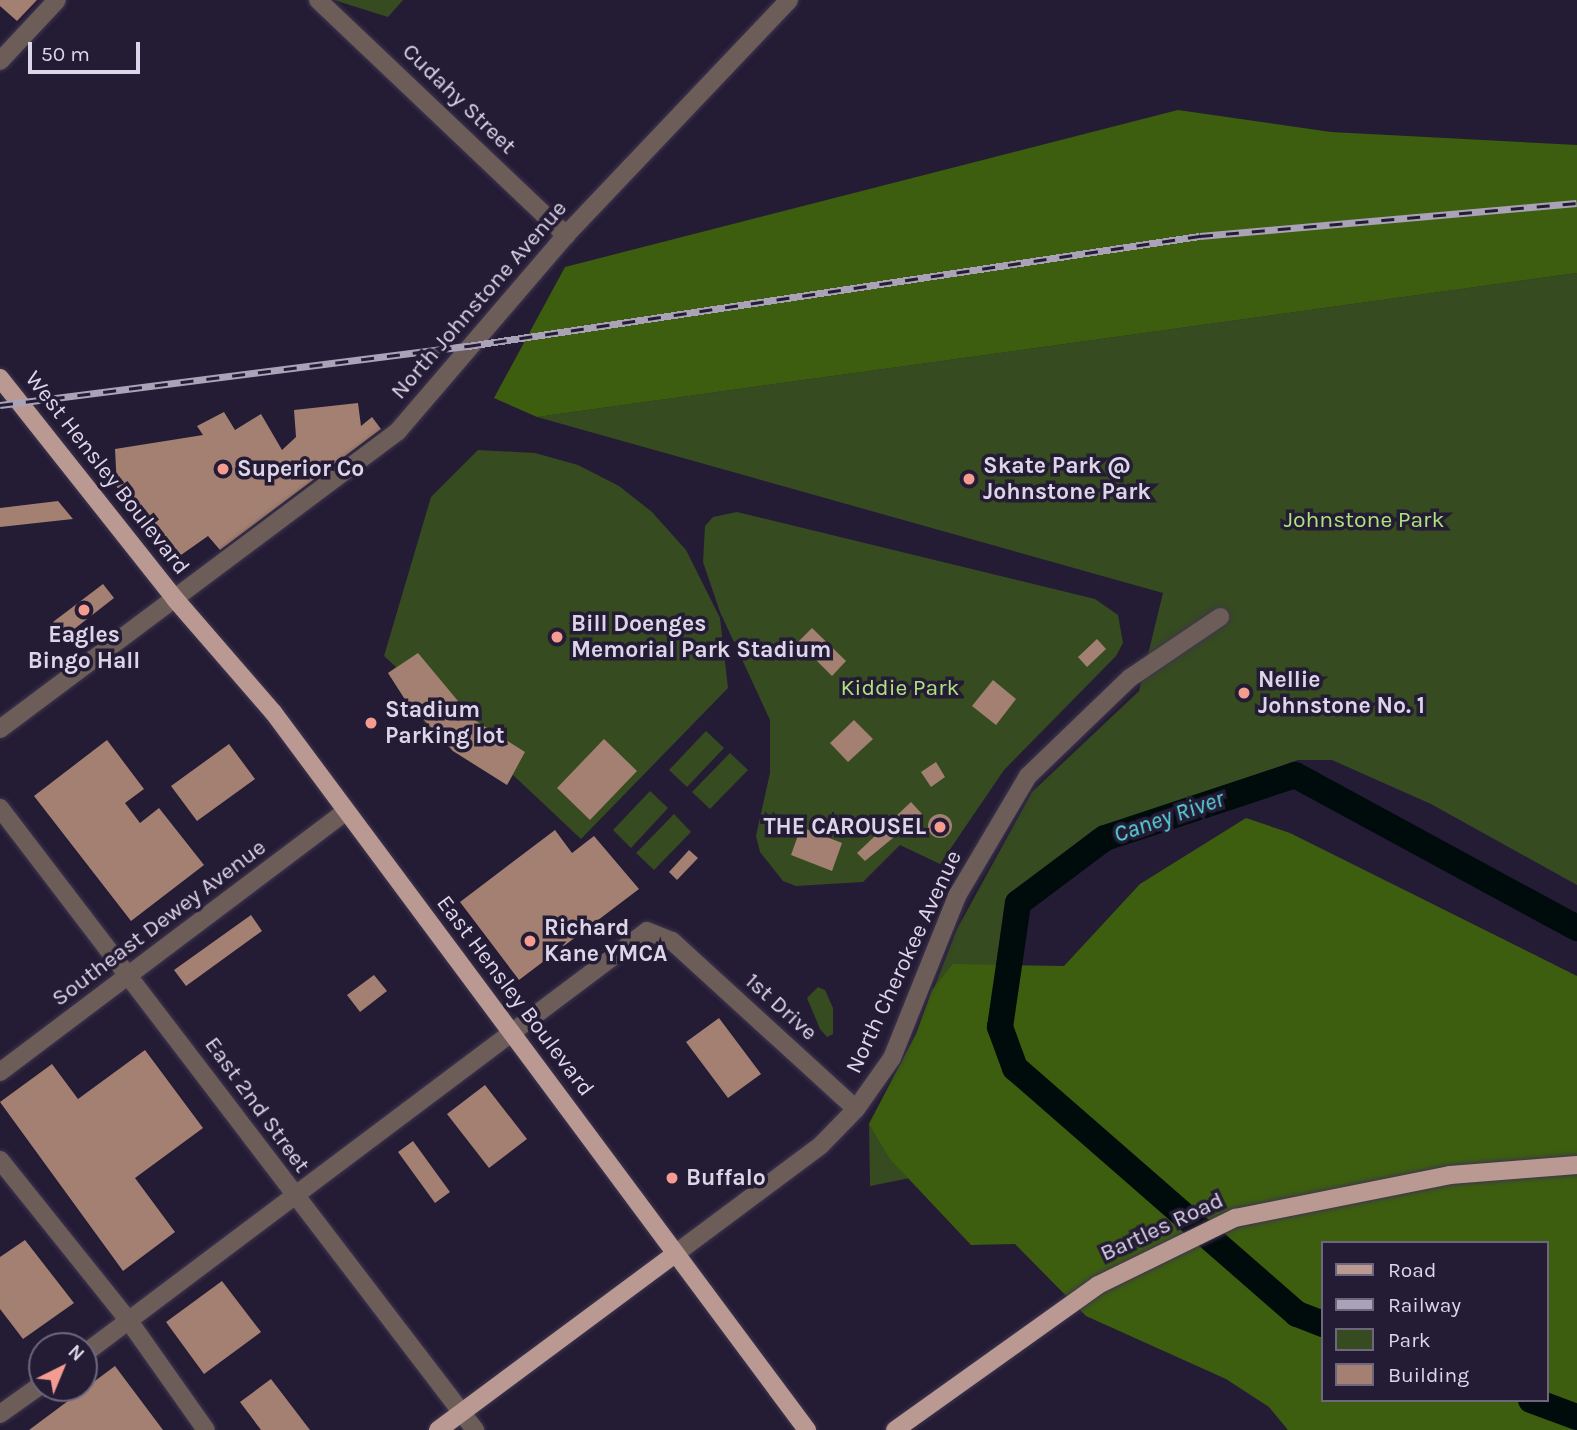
<!DOCTYPE html>
<html>
<head>
<meta charset="utf-8">
<style>
	body { margin:0 }
	#map { position:relative; width:1577px; height:1430px; overflow:hidden; background:#241b35; font-family:Karla,sans-serif }
	div>[style] { position:absolute }
	[style*='--x'] { left:calc(var(--x)*1px); top:calc(var(--y)*1px); width:calc(var(--w)*1px); rotate:calc(var(--a)*1deg) }
	.green>* { inset:0; background:#374b20 }
	.forest>* { inset:0; background:#3d5e0f }
	.river>* { height:26px; margin:-13px; padding:0 13px; transform-origin:13px; border-radius:13px; background:#000b0c }
	.building>* { inset:0; background:#a38072 }
	.round { border-radius:50% }
	.roads { filter:drop-shadow(0 0 2px #3e354e) drop-shadow(0 0 2px #3e354e) }
	.minor>* { height:18px; margin:-9px; padding:0 9px; transform-origin:9px; border-radius:9px; background:#6d5d59 }
	.major>* { height:18px; margin:-9px; padding:0 9px; transform-origin:9px; border-radius:9px; background:#ba9992 }
	.rail>* { height:7px; margin-top:-3.5px; transform-origin:0; background:repeating-linear-gradient(90deg,#241b35 0 13px,#aaa3b7 0 26px); box-sizing:border-box; border-block:2px solid #aaa3b7 }
	.dots>* { width:19px; height:19px; translate:-50% -50%; box-sizing:border-box; border:4px solid #241b35; border-radius:50% }
	span { translate:-50% -50%; white-space:nowrap; text-align:center; line-height:1.15; -webkit-text-stroke:7px #241b35; paint-order:stroke }
	.street-label { font-size:23px; color:#dcd6e8 }
	.poi-label { font-size:23px; color:#dcd6e8; font-weight:700 }
	.left { translate:0 -50%; text-align:left }
	.right { translate:-100% -50%; text-align:right }
	.park-label { font-size:23px; color:#afe17c }
	.water-label { font-size:24px; color:#59d9df; font-style:italic }
	.legend { position:absolute; left:1321px; top:1241px; width:228px; height:161px; box-sizing:border-box; background:#241b35; border:2px solid #6e667d; margin:0; padding:9px 12px; list-style:none; font-size:21px; color:#dcd6e8 }
	.legend li { display:flex; align-items:center; gap:14px; height:35px }
	.legend b { width:35px; border:2px solid #6e667d }
	.north { position:absolute; left:28px; top:1332px; width:70px; height:70px; box-sizing:border-box; background:#241b35; border:2px solid #6e667d; border-radius:50%; rotate:43deg; font-size:19px; font-weight:700; line-height:28px; text-align:center; color:#dcd6e8 }
	.north::after { content:''; display:block; margin:auto; width:24px; height:32px; background:#f59c91; clip-path:polygon(50% 0,100% 100%,50% 72%,0 100%) }
	.scale { position:absolute; left:28px; top:42px; width:112px; height:32px; box-sizing:border-box; border:4px solid #dcd6e8; border-top:0; padding-left:9px; font-size:21px; line-height:24px; white-space:nowrap; color:#dcd6e8; -webkit-text-stroke:5px #241b35; paint-order:stroke }
</style>
</head>
<body>
<div id="map">
	<div class="green">
		<i style="clip-path:polygon(334px 0,403px 0,388px 17px)"></i>
		<i style="clip-path:polygon(1577px 273px,1577px 885px,1431px 804px,1332px 760px,1298px 760px,1092px 831px,1005px 900px,987px 1034px,1083px 1144px,870px 1186px,869px 1124px,916px 1034px,957px 929px,1032px 792px,1139px 691px,1163px 593px,537px 417px)"></i>
		<i style="clip-path:polygon(478px 450px,535px 453px,578px 465px,619px 486px,652px 512px,686px 550px,720px 618px,728px 688px,581px 839px,513px 775px,507px 785px,453px 751px,424px 722px,388px 673px,396px 667px,384px 656px,431px 497px)"></i>
		<i style="clip-path:polygon(737px 512px,1095px 599px,1118px 615px,1123px 643px,1116px 656px,1004px 770px,940px 864px,900px 845px,863px 882px,796px 886px,783px 881px,760px 852px,756px 836px,770px 773px,770px 720px,720px 612px,703px 562px,705px 526px,713px 517px)"></i>
		<i style="clip-path:polygon(706px 731px,724px 748px,687px 787px,669px 770px)"></i>
		<i style="clip-path:polygon(730px 753px,748px 770px,710px 809px,692px 792px)"></i>
		<i style="clip-path:polygon(650px 791px,668px 808px,631px 848px,613px 830px)"></i>
		<i style="clip-path:polygon(674px 814px,691px 832px,654px 870px,636px 853px)"></i>
		<i style="clip-path:polygon(818px 987px,825px 990px,833px 1008px,833px 1034px,827px 1037px,820px 1029px,807px 998px)"></i>
	</div>
	<div class="forest">
		<i style="clip-path:polygon(1178px 110px,1331px 132px,1577px 145px,1577px 273px,537px 417px,494px 398px,565px 267px)"></i>
		<i style="clip-path:polygon(evenodd,1246px 818px,1290px 833px,1577px 976px,1577px 1430px,1288px 1430px,1269px 1407px,1226px 1379px,1086px 1316px,1015px 1244px,971px 1245px,890px 1159px,869px 1124px,916px 1034px,932px 990px,953px 964px,1064px 966px,1140px 884px,1246px 818px,1323px 1243px,1547px 1243px,1547px 1400px,1323px 1400px,1323px 1243px)"></i>
	</div>
	<div class="river">
		<i style="--x:1323;--y:1324;--w:28;--a:-159"></i>
		<i style="--x:1297;--y:1314;--w:374;--a:-138.9"></i>
		<i style="--x:1015;--y:1068;--w:44;--a:-110.1"></i>
		<i style="--x:1000;--y:1027;--w:125;--a:-81.7"></i>
		<i style="--x:1018;--y:903;--w:109;--a:-36.8"></i>
		<i style="--x:1105;--y:838;--w:200;--a:-18.3"></i>
		<i style="--x:1295;--y:775;--w:321;--a:28.5"></i>
		<i style="--x:1531;--y:1400;--w:49;--a:20.3"></i>
	</div>
	<div class="building">
		<i style="clip-path:polygon(0 0,37px 0,17px 21px,0 6px)"></i>
		<i style="clip-path:polygon(358px 403px,361px 426px,372px 417px,381px 429px,220px 550px,208px 536px,181px 555px,126px 489px,117px 488px,115px 449px,203px 435px,197px 426px,224px 412px,235px 430px,261px 414px,282px 450px,296px 437px,294px 410px)"></i>
		<i style="clip-path:polygon(58px 501px,73px 519px,0 527px,0 508px)"></i>
		<i style="clip-path:polygon(103px 584px,114px 598px,64px 637px,53px 622px)"></i>
		<i style="clip-path:polygon(812px 628px,846px 661px,832px 676px,798px 642px)"></i>
		<i style="clip-path:polygon(1097px 639px,1106px 649px,1087px 667px,1078px 657px)"></i>
		<i style="clip-path:polygon(418px 653px,473px 719px,525px 752px,507px 785px,453px 751px,404px 698px,388px 673px)"></i>
		<i style="clip-path:polygon(993px 680px,1016px 699px,996px 725px,972px 706px)"></i>
		<i style="clip-path:polygon(854px 720px,873px 739px,848px 762px,830px 743px)"></i>
		<i style="clip-path:polygon(604px 739px,637px 771px,590px 820px,557px 788px)"></i>
		<i style="clip-path:polygon(107px 740px,144px 789px,125px 803px,140px 823px,159px 808px,204px 865px,131px 921px,34px 796px)"></i>
		<i style="clip-path:polygon(229px 744px,255px 779px,197px 821px,171px 786px)"></i>
		<i style="clip-path:polygon(936px 762px,945px 777px,931px 787px,921px 772px)"></i>
		<i style="clip-path:polygon(911px 802px,922px 814px,865px 861px,857px 853px)"></i>
		<i class="round" style="left:928px;top:814px;width:24px;height:24px"></i>
		<i style="clip-path:polygon(801px 827px,842px 843px,832px 871px,791px 855px)"></i>
		<i style="clip-path:polygon(555px 830px,572px 853px,594px 836px,639px 889px,519px 980px,460px 902px)"></i>
		<i style="clip-path:polygon(689px 850px,698px 858px,677px 880px,669px 872px)"></i>
		<i style="clip-path:polygon(251px 915px,262px 931px,186px 986px,174px 970px)"></i>
		<i style="clip-path:polygon(374px 975px,387px 991px,360px 1012px,347px 995px)"></i>
		<i style="clip-path:polygon(719px 1018px,761px 1074px,728px 1098px,686px 1042px)"></i>
		<i style="clip-path:polygon(145px 1050px,203px 1128px,135px 1178px,175px 1232px,123px 1271px,0 1102px,52px 1064px,78px 1099px)"></i>
		<i style="clip-path:polygon(485px 1085px,527px 1139px,489px 1168px,447px 1114px)"></i>
		<i style="clip-path:polygon(413px 1141px,450px 1192px,435px 1203px,398px 1152px)"></i>
		<i style="clip-path:polygon(25px 1240px,74px 1303px,23px 1339px,0 1309px,0 1257px)"></i>
		<i style="clip-path:polygon(222px 1281px,261px 1332px,204px 1374px,166px 1322px)"></i>
		<i style="clip-path:polygon(115px 1366px,163px 1430px,29px 1430px)"></i>
		<i style="clip-path:polygon(271px 1379px,310px 1430px,261px 1430px,240px 1402px)"></i>
	</div>
	<div class="roads">
		<div class="minor">
			<i style="--x:318;--y:0;--w:342;--a:43.5"></i>
			<i style="--x:0;--y:61;--w:83;--a:-46.9"></i>
			<i style="--x:0;--y:729;--w:497;--a:-36.8"></i>
			<i style="--x:398;--y:431;--w:258;--a:-49.4"></i>
			<i style="--x:566;--y:235;--w:324;--a:-46.5"></i>
			<i style="--x:0;--y:808;--w:783;--a:52.63"></i>
			<i style="--x:0;--y:1072;--w:432;--a:-37"></i>
			<i style="--x:0;--y:1160;--w:206;--a:51.3"></i>
			<i style="--x:129;--y:1321;--w:133;--a:54.8"></i>
			<i style="--x:675;--y:1254;--w:182;--a:-36.7"></i>
			<i style="--x:821;--y:1145;--w:50;--a:-45.8"></i>
			<i style="--x:856;--y:1109;--w:62;--a:-54.8"></i>
			<i style="--x:892;--y:1058;--w:175;--a:-68.1"></i>
			<i style="--x:957;--y:896;--w:139;--a:-59.4"></i>
			<i style="--x:1028;--y:776;--w:141;--a:-43.9"></i>
			<i style="--x:1130;--y:678;--w:109;--a:-34.1"></i>
			<i style="--x:84;--y:1354;--w:704;--a:-36.92"></i>
			<i style="--x:647;--y:931;--w:27;--a:22"></i>
			<i style="--x:672;--y:941;--w:249;--a:42.4"></i>
			<i style="--x:0;--y:1414;--w:52;--a:-35.5"></i>
		</div>
		<div class="major">
			<i style="--x:0;--y:378;--w:282;--a:51.6"></i>
			<i style="--x:175;--y:599;--w:150;--a:49.1"></i>
			<i style="--x:273;--y:712;--w:895;--a:53.36"></i>
			<i style="--x:438;--y:1430;--w:295;--a:-36.6"></i>
			<i style="--x:895;--y:1430;--w:249;--a:-35.5"></i>
			<i style="--x:1098;--y:1285;--w:153;--a:-26.1"></i>
			<i style="--x:1235;--y:1218;--w:219;--a:-11.3"></i>
			<i style="--x:1450;--y:1175;--w:127;--a:-4.5"></i>
		</div>
	</div>
	<div class="rail">
		<i style="--x:0;--y:405;--w:472;--a:-7.2"></i>
		<i style="--x:468;--y:346;--w:740;--a:-8.55"></i>
		<i style="--x:1200;--y:236;--w:378;--a:-5"></i>
	</div>
	<div class="dots">
		<i style="left:223px;top:469px;background:#f59c91"></i>
		<i style="left:969px;top:479px;background:#f59c91"></i>
		<i style="left:84px;top:610px;background:#f59c91"></i>
		<i style="left:557px;top:637px;background:#f59c91"></i>
		<i style="left:1244px;top:693px;background:#f59c91"></i>
		<i style="left:371px;top:723px;background:#f59c91"></i>
		<i style="left:940px;top:827px;background:#f59c91"></i>
		<i style="left:530px;top:941px;background:#f59c91"></i>
		<i style="left:672px;top:1178px;background:#f59c91"></i>
	</div>
	<div class="street-label">
		<span style="left:459px;top:99px;rotate:44deg">Cudahy Street</span>
		<span style="left:479px;top:300px;rotate:-49deg">North Johnstone Avenue</span>
		<span style="left:107px;top:473px;rotate:52deg">West Hensley Boulevard</span>
		<span style="left:159px;top:923px;rotate:-37deg">Southeast Dewey Avenue</span>
		<span style="left:904px;top:962px;rotate:-65deg">North Cherokee Avenue</span>
		<span style="left:515px;top:996px;rotate:53deg">East Hensley Boulevard</span>
		<span style="left:781px;top:1007px;rotate:42deg">1st Drive</span>
		<span style="left:257px;top:1105px;rotate:54deg">East 2nd Street</span>
		<span style="left:1162px;top:1227px;rotate:-25deg">Bartles Road</span>
	</div>
	<div class="poi-label">
		<span class="left" style="left:983px;top:479px">Skate Park @<br>Johnstone Park</span>
		<span class="left" style="left:237px;top:469px">Superior Co</span>
		<span class="left" style="left:571px;top:637px">Bill Doenges<br>Memorial Park Stadium</span>
		<span style="left:84px;top:648px">Eagles<br>Bingo Hall</span>
		<span class="left" style="left:1258px;top:693px">Nellie<br>Johnstone No. 1</span>
		<span class="left" style="left:385px;top:723px">Stadium<br>Parking lot</span>
		<span class="right" style="left:926px;top:827px">THE CAROUSEL</span>
		<span class="left" style="left:544px;top:941px">Richard<br>Kane YMCA</span>
		<span class="left" style="left:686px;top:1178px">Buffalo</span>
	</div>
	<div class="park-label">
		<span style="left:1364px;top:520px">Johnstone Park</span>
		<span style="left:900px;top:688px">Kiddie Park</span>
	</div>
	<div class="water-label">
		<span style="left:1169px;top:817px;rotate:-19deg">Caney River</span>
	</div>
	<ul class="legend">
	<li><b style="height:9px;background:#ba9992"></b>Road</li>
	<li><b style="height:9px;background:#aaa3b7"></b>Railway</li>
	<li><b style="height:19px;background:#374b20"></b>Park</li>
	<li><b style="height:19px;background:#a38072"></b>Building</li>
	</ul>
	<div class="north">N</div>
	<div class="scale">50 m</div>
</div>
</body>
</html>
